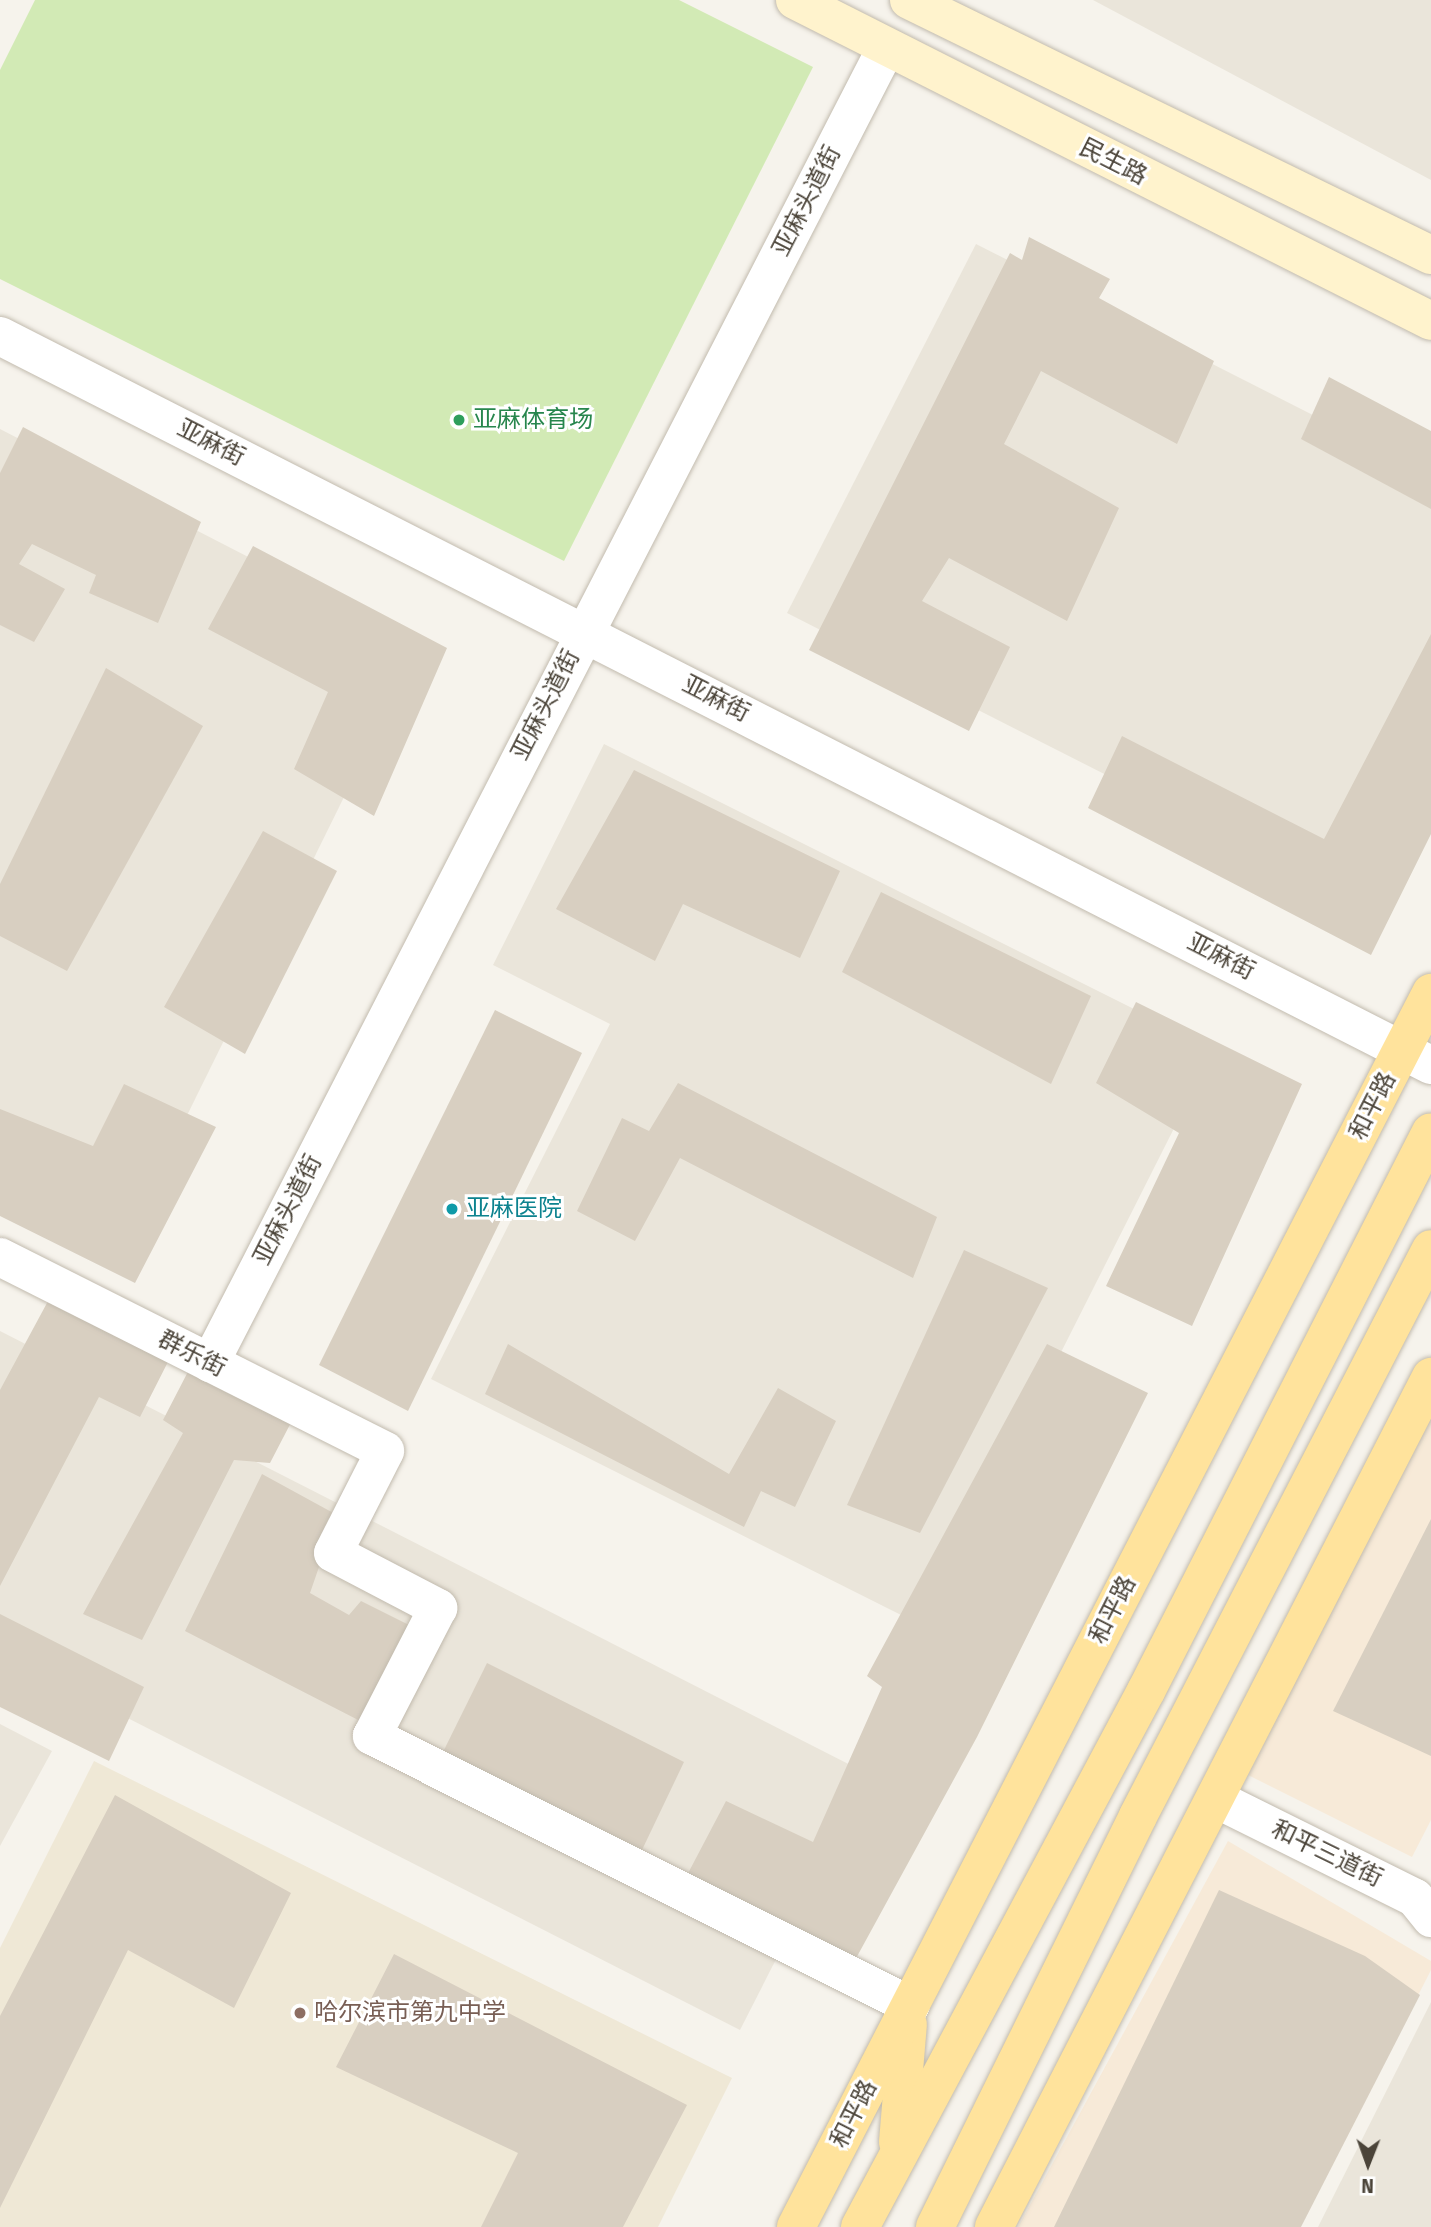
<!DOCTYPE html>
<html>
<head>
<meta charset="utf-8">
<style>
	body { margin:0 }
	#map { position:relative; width:1431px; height:2227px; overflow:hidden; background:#f6f3ec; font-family:"Fira Sans","Noto Sans SC",sans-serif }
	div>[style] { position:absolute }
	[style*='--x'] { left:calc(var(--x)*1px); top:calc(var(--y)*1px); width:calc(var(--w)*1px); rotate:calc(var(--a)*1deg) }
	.residential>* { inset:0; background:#eae5da }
	.commercial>* { inset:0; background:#f7ead8 }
	.education>* { inset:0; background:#efe8d6 }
	.green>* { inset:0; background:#d2eab5 }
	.building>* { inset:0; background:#d8cfc1 }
	.roads { filter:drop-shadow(0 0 2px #c2bbae) drop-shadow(0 0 2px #c2bbae) }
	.minor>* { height:38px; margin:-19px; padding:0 19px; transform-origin:19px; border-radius:19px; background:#fff }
	.tertiary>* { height:38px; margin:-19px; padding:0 19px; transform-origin:19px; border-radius:19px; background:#fff }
	.secondary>* { height:38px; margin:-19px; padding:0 19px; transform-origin:19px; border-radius:19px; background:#fff3cd }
	.primary>* { height:38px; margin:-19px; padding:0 19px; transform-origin:19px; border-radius:19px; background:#ffe39c }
	.dots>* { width:19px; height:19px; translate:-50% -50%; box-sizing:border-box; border:4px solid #fff; border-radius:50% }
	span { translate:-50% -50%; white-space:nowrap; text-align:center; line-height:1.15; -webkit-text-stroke:6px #fff; paint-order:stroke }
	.street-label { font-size:24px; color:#4b4439 }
	.leisure-label { font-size:24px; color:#27864d }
	.left { translate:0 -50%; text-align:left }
	.culture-label { font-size:24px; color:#0d838f }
	.education-label { font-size:24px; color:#785e54 }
	.north { position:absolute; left:1333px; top:2129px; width:70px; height:70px; -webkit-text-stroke:5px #fff; paint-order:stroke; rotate:181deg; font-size:19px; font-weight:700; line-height:28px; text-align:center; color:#4b4439 }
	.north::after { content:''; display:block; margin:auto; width:24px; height:32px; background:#4b4439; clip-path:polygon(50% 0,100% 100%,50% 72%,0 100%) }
</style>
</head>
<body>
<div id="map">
	<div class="residential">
		<i style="clip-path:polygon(1093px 0,1431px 0,1431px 180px)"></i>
		<i style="clip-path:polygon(976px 244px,1431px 475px,1431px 674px,1323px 885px,787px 613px)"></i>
		<i style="clip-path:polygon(0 429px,419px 645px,130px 1231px,0 1167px)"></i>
		<i style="clip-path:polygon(604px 744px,1214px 1049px,923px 1626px,431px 1379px,610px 1024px,493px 965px)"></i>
		<i style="clip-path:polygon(0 1331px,870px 1775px,740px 2030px,0 1653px)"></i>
		<i style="clip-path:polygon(0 1724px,52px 1751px,0 1846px)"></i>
		<i style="clip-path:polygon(1431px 2002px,1431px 2227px,1318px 2227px)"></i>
	</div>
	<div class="commercial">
		<i style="clip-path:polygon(1431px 1414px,1431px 1820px,1412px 1857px,1248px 1775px)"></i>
		<i style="clip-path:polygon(1228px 1841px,1431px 1961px,1431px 1970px,1300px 2227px,1018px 2227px)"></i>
	</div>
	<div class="education">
		<i style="clip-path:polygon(94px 1761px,732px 2078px,658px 2227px,0 2227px,0 1948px)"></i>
	</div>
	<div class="green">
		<i style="clip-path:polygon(35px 0,679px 0,813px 67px,564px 561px,0 279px,0 70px)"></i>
	</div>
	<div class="building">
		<i style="clip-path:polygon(1029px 237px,1110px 279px,1099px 298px,1214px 361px,1177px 444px,1041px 371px,1004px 444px,1119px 508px,1067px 621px,949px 558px,922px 601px,1010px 647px,969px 731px,809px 650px,1010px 253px,1022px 260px)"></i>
		<i style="clip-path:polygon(1329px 377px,1431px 431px,1431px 509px,1301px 439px)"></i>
		<i style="clip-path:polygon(23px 427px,201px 522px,158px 623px,89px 593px,96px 575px,32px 544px,19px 564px,65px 589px,34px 642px,0 625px,0 473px)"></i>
		<i style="clip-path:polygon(253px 546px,447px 648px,374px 816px,294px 769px,328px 692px,208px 629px)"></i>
		<i style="clip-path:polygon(1431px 634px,1431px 834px,1371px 955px,1088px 808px,1122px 736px,1324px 839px)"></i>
		<i style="clip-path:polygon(106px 668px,203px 726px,67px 971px,0 936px,0 884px)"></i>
		<i style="clip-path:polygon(634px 770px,840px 871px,800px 958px,683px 904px,655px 961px,556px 909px)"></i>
		<i style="clip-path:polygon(263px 831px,337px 871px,245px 1054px,164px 1007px)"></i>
		<i style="clip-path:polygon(881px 892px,1091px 996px,1051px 1084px,842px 972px)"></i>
		<i style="clip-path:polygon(1136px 1002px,1302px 1084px,1192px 1326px,1106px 1286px,1179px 1133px,1096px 1083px)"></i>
		<i style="clip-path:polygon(495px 1010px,582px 1053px,408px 1411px,319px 1365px)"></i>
		<i style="clip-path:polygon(678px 1083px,937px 1217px,913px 1278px,680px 1158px,635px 1241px,577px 1211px,622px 1118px,649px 1131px)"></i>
		<i style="clip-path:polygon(124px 1084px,216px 1127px,135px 1283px,0 1216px,0 1109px,93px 1146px)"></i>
		<i style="clip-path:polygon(964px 1250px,1048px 1288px,920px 1533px,847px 1505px)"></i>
		<i style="clip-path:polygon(54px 1290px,173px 1352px,140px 1417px,99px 1397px,0 1586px,0 1390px)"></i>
		<i style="clip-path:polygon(508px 1344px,729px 1474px,778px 1388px,836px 1421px,795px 1507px,761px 1491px,744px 1527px,485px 1394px)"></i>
		<i style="clip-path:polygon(1047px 1344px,1148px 1393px,977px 1737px,854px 1962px,685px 1879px,726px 1801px,813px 1842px,882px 1687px,867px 1676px)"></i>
		<i style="clip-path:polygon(194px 1360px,297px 1411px,270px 1463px,234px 1460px,142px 1640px,83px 1614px,183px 1433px,163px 1420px)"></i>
		<i style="clip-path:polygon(262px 1474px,337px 1515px,310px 1593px,349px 1615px,361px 1601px,413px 1627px,366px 1724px,185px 1631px)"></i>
		<i style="clip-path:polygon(1431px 1519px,1431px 1756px,1333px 1711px)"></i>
		<i style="clip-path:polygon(0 1614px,144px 1687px,109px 1761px,0 1707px)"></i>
		<i style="clip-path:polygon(487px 1663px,684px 1762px,642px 1850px,443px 1752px)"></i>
		<i style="clip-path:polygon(115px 1795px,291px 1893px,234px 2008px,128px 1950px,0 2208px,0 2016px)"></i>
		<i style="clip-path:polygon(1219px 1890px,1365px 1956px,1420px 1995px,1301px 2227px,1054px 2227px)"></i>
		<i style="clip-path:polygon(394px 1954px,687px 2105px,623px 2227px,481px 2227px,518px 2153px,336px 2067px)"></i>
	</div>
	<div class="roads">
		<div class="minor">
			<i style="--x:0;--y:1257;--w:431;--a:26.7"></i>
			<i style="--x:385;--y:1451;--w:114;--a:117"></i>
			<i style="--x:333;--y:1553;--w:119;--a:27.6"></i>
			<i style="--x:438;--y:1608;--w:144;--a:117.3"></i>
			<i style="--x:372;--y:1736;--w:602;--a:26.57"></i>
			<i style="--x:210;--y:1363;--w:1479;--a:-62.79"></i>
			<i style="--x:1216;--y:1799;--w:222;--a:26.4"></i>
			<i style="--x:1415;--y:1898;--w:26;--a:51"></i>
		</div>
		<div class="tertiary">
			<i style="--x:0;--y:336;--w:1606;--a:27"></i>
		</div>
		<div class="secondary">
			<i style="--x:795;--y:0;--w:712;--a:26.78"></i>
			<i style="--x:909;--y:0;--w:581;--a:26.04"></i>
		</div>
		<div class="primary">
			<i style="--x:898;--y:2142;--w:118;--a:-85.2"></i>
			<i style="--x:796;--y:2227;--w:1388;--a:-62.77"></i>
			<i style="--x:860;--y:2227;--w:608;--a:-61.92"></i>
			<i style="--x:1146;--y:1691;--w:627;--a:-62.99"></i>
			<i style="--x:935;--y:2227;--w:458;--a:-63.7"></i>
			<i style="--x:1138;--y:1816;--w:638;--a:-62.67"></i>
			<i style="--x:994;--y:2227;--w:956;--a:-62.79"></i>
		</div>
	</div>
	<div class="dots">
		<i style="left:459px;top:420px;background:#2e9e5b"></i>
		<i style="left:452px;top:1209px;background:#0f9aa8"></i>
		<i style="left:300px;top:2013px;background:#8d6e63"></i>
	</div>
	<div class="street-label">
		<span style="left:1113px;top:162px;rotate:27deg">民生路</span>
		<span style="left:807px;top:201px;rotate:-63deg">亚麻头道街</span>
		<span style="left:211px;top:443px;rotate:27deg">亚麻街</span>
		<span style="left:716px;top:699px;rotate:27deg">亚麻街</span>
		<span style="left:546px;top:705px;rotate:-63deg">亚麻头道街</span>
		<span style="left:1221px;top:957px;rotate:27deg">亚麻街</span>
		<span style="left:1373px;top:1106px;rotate:-63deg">和平路</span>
		<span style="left:288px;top:1210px;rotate:-63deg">亚麻头道街</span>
		<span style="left:192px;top:1354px;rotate:27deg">群乐街</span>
		<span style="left:1113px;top:1610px;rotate:-63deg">和平路</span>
		<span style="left:1327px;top:1854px;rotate:26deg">和平三道街</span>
		<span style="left:854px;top:2114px;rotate:-63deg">和平路</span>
	</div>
	<div class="leisure-label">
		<span class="left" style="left:473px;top:420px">亚麻体育场</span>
	</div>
	<div class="culture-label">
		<span class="left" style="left:466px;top:1209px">亚麻医院</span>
	</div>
	<div class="education-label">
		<span class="left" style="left:314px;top:2013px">哈尔滨市第九中学</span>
	</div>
	<div class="north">N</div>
</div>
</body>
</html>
